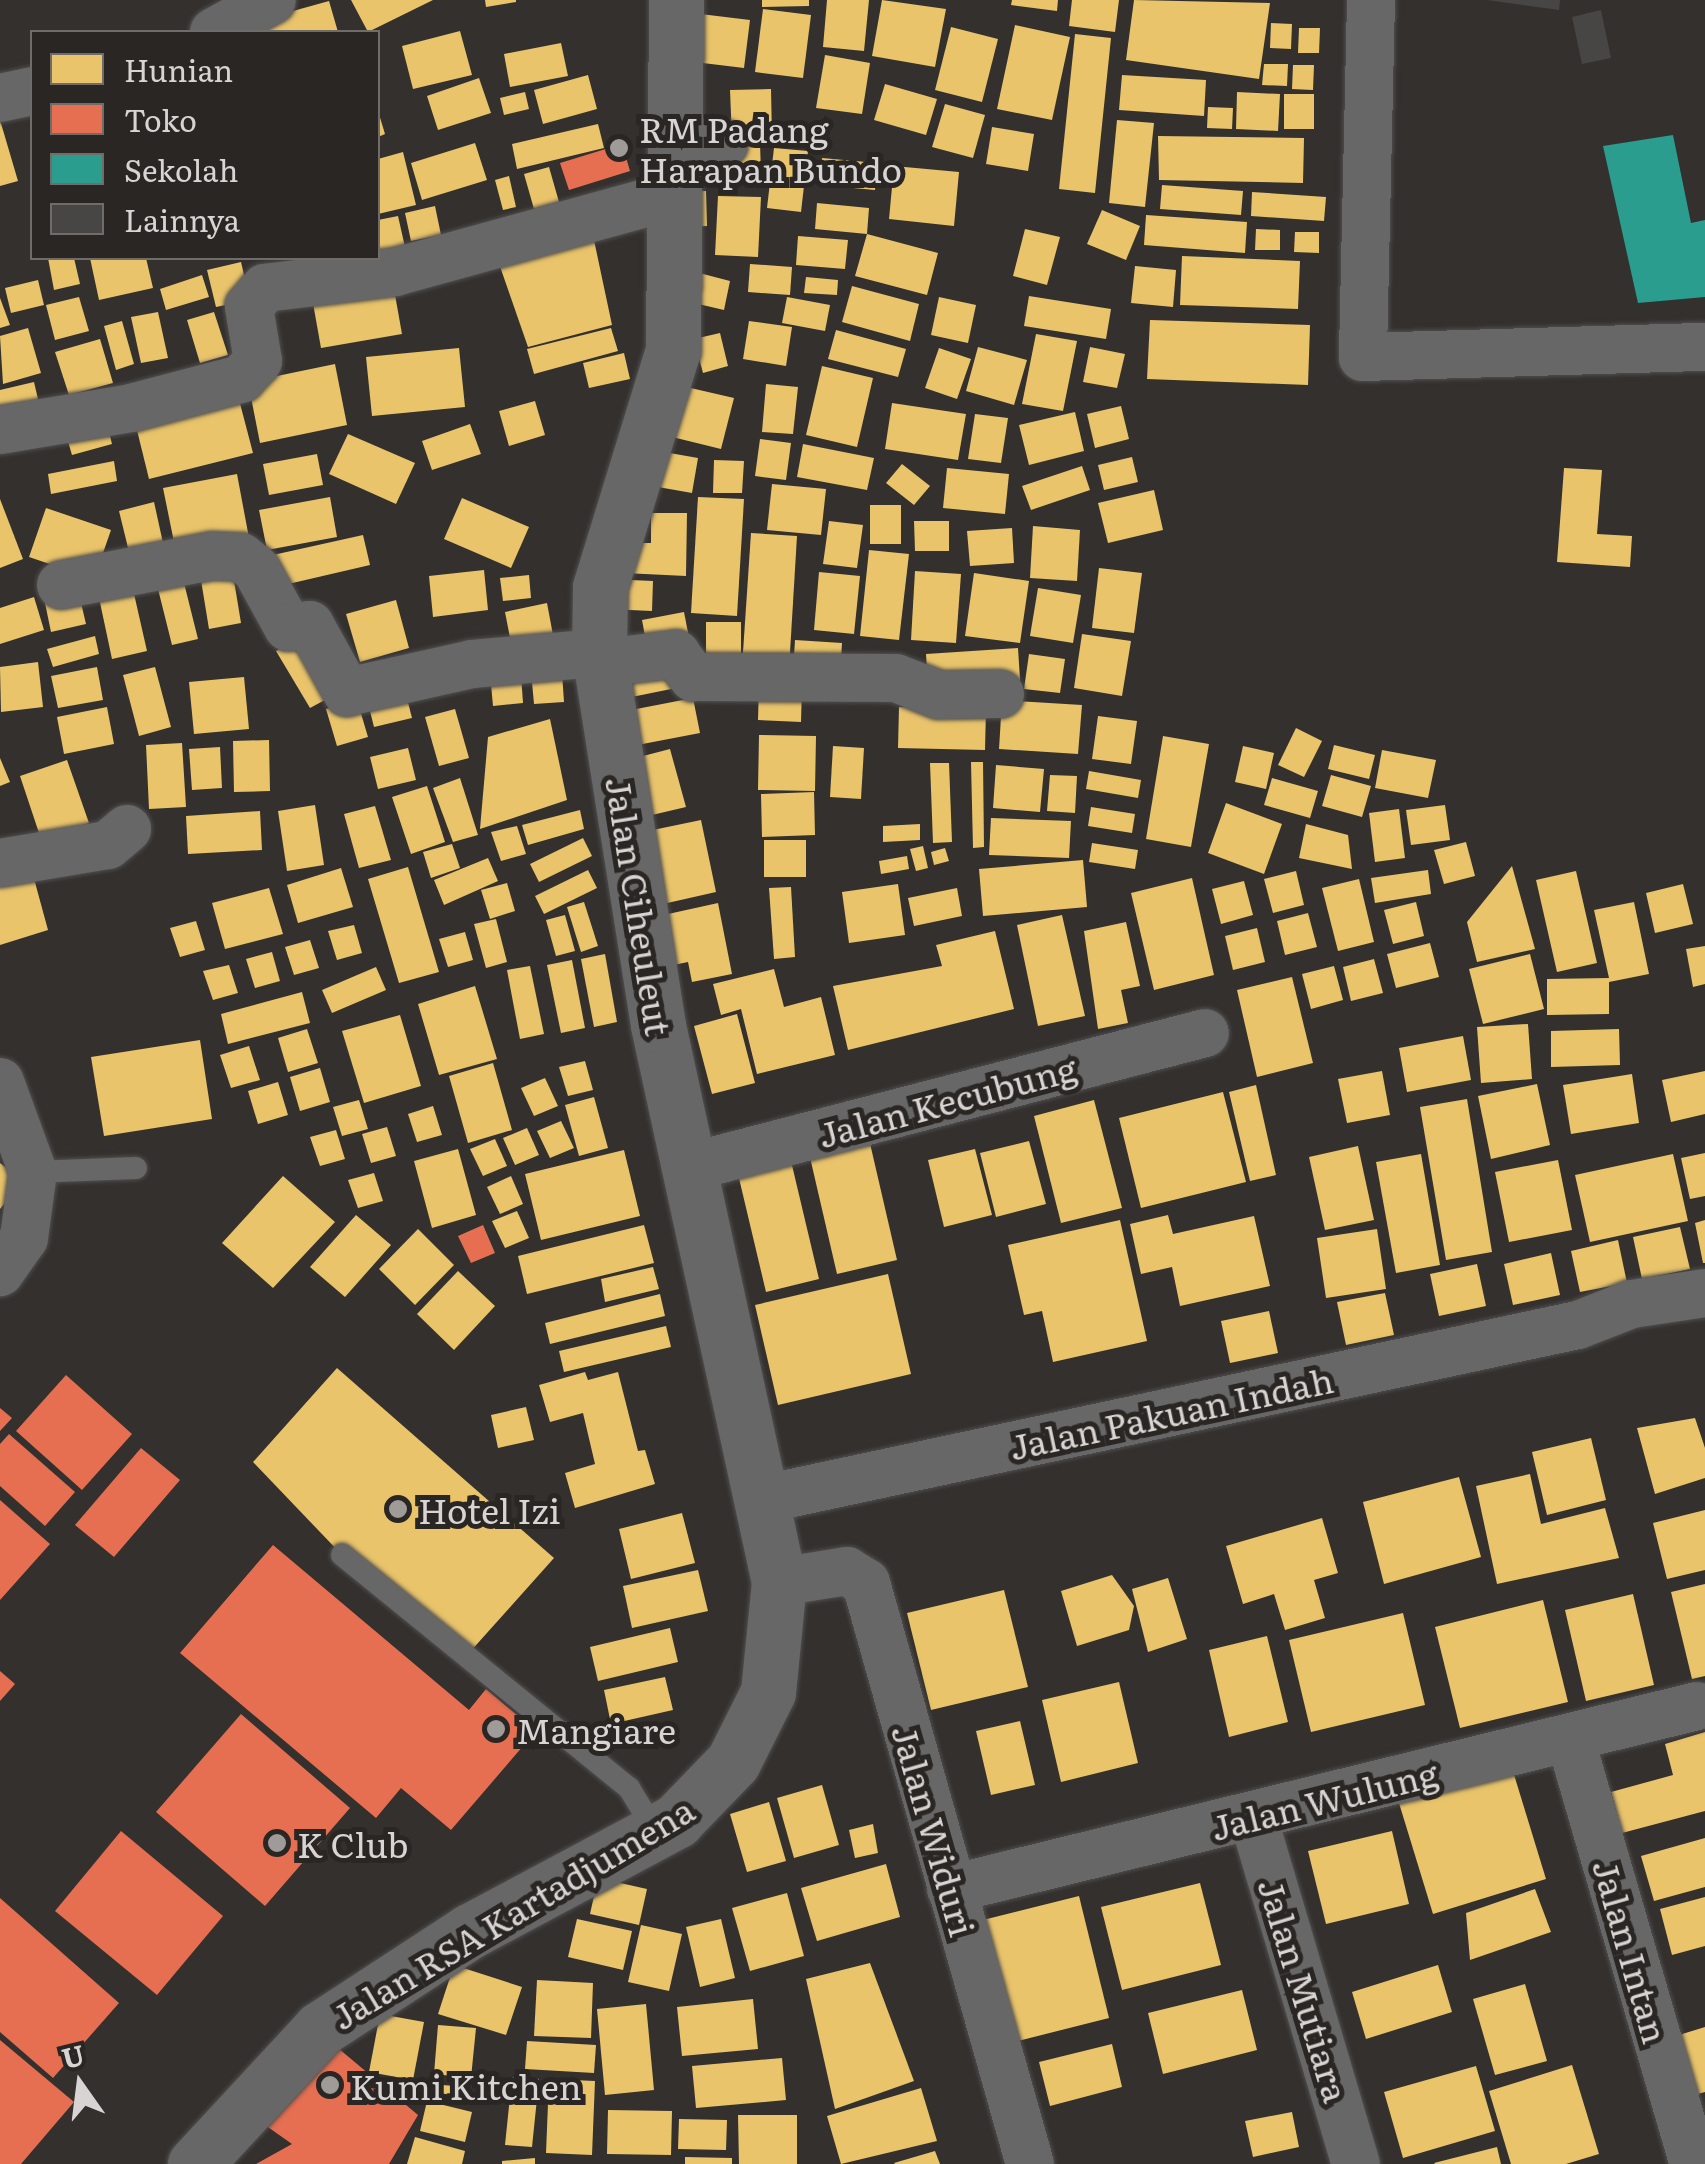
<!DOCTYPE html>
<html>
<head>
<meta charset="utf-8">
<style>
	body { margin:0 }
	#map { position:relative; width:1705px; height:2164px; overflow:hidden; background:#33302e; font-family:Literata,serif }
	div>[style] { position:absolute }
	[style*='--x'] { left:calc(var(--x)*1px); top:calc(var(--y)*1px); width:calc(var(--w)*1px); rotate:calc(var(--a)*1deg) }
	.homes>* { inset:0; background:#e9c46a }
	.shops>* { inset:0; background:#e76f51 }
	.schools>* { inset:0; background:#2a9d8f }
	.building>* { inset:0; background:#484644 }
	.roads { filter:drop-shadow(0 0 2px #504e4d) drop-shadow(0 0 2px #504e4d) }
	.service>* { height:22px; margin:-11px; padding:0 11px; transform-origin:11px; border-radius:11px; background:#676767 }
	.minor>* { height:48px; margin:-24px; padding:0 24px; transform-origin:24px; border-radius:24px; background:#676767 }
	.tertiary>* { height:55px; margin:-27.5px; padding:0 27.5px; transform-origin:27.5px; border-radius:27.5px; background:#676767 }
	.dots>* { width:28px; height:28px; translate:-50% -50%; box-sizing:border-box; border:5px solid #2a2623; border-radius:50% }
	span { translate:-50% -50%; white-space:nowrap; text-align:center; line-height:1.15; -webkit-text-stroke:10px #2a2623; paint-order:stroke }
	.poi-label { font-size:35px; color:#d7d4d3 }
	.left { translate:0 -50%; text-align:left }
	.street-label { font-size:35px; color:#d7d4d3 }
	.legend { position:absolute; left:30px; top:30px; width:350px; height:230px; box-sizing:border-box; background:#2a2623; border:2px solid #6f6c69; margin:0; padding:12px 18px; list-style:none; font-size:30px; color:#d7d4d3 }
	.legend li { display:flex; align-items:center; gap:20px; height:50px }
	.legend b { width:50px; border:2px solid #6f6c69 }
	.north { position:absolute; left:30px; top:2034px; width:100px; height:100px; -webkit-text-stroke:8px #2a2623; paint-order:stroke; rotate:346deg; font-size:28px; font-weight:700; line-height:40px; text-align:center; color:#d7d4d3 }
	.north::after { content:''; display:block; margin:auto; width:35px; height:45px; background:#d7d4d3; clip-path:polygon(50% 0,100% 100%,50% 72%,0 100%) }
</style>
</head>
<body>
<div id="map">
	<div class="homes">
		<i style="clip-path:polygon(351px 0,433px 0,368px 32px)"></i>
		<i style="clip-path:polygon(485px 0,516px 0,516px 2px,486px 7px)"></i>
		<i style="clip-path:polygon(762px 0,809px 0,809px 6px,762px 7px)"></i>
		<i style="clip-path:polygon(827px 0,869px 0,864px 51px,823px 47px)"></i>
		<i style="clip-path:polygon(882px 0,946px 9px,935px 67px,872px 56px)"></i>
		<i style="clip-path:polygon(1012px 0,1058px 0,1057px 11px,1011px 5px)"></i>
		<i style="clip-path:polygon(1072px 0,1119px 0,1115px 32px,1069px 26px)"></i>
		<i style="clip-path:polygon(1134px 0,1270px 3px,1259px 79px,1126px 60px)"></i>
		<i style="clip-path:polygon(329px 1px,338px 32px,260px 32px,257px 21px)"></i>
		<i style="clip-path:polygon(763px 9px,811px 15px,803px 78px,755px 72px)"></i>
		<i style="clip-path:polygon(684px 12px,750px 20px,744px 68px,678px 60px)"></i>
		<i style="clip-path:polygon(1271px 23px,1292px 24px,1291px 49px,1270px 48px)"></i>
		<i style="clip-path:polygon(1015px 25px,1070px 37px,1052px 120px,997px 109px)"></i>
		<i style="clip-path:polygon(951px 27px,998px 39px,982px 102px,935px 90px)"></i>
		<i style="clip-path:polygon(1299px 28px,1320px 28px,1319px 53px,1298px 53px)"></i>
		<i style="clip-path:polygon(460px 31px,472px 75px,413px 89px,402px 46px)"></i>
		<i style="clip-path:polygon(1075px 34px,1111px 38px,1095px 193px,1059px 189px)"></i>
		<i style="clip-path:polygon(561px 43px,568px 76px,510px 87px,504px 54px)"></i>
		<i style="clip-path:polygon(825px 55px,870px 63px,862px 114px,816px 108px)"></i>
		<i style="clip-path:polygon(1264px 64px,1288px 64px,1287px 86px,1262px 85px)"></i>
		<i style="clip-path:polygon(1293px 65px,1314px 65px,1313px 90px,1292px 89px)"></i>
		<i style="clip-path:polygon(588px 75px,597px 109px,543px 124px,534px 90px)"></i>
		<i style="clip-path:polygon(1122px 75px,1206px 80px,1204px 116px,1119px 110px)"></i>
		<i style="clip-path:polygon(479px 78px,491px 113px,438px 130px,427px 96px)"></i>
		<i style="clip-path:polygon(885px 84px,937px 99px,926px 135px,874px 120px)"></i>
		<i style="clip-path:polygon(771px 89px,772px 138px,732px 139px,730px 90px)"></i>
		<i style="clip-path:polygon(525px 92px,529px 109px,504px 115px,500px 98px)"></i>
		<i style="clip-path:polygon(1237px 92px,1280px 94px,1278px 131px,1236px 129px)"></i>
		<i style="clip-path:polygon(1284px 94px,1314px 94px,1314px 129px,1284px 129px)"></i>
		<i style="clip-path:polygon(945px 104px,985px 115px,973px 158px,932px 147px)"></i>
		<i style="clip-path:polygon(1208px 107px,1233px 108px,1232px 129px,1207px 128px)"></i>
		<i style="clip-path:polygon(378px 111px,385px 134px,378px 137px)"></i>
		<i style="clip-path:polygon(0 120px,18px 181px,0 186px)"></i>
		<i style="clip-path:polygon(1117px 120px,1154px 123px,1145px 207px,1109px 203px)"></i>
		<i style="clip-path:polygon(598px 124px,604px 148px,517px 169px,512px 144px)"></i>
		<i style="clip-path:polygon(992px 127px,1034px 134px,1028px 171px,986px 164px)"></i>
		<i style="clip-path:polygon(1158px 136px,1304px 138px,1303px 183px,1159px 180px)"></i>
		<i style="clip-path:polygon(475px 143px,487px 180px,422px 200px,411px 163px)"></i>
		<i style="clip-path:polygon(734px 143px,760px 143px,761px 174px,736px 174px)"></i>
		<i style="clip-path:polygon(774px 148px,808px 151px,801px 212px,767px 208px)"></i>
		<i style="clip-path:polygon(403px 152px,416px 205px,378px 214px,378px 159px)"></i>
		<i style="clip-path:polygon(822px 158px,877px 163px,875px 190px,820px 185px)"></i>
		<i style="clip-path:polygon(894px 166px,959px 172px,954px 226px,889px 219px)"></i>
		<i style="clip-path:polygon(549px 167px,559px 202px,534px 209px,524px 174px)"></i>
		<i style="clip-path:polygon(509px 176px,516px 207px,503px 210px,495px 180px)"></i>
		<i style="clip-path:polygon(1162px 185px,1243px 191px,1241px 215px,1160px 209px)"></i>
		<i style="clip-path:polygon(706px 191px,707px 226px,684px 227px,682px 192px)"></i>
		<i style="clip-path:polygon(1252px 192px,1326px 197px,1324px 221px,1251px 216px)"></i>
		<i style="clip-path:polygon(718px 196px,761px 197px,758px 257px,715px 255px)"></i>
		<i style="clip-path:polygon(817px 203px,869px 208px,867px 234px,938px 253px,927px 295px,855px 276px,867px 234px,815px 229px)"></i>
		<i style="clip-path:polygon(435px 206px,441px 235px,411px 241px,405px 213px)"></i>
		<i style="clip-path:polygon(1102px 210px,1140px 226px,1126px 260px,1087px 244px)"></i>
		<i style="clip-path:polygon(1146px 215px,1247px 222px,1245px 253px,1144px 245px)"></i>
		<i style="clip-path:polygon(398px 216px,405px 247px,378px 253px,378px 220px)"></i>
		<i style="clip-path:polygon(591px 226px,612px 325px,528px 347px,495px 252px)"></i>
		<i style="clip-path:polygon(1025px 229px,1060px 237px,1047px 285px,1013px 276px)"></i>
		<i style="clip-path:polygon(1256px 229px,1280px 230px,1280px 250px,1255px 250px)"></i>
		<i style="clip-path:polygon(1295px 232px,1319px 232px,1319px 253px,1294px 252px)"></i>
		<i style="clip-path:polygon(798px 236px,848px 240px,845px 269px,796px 265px)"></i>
		<i style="clip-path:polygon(1182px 256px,1300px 261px,1298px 309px,1180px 305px)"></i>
		<i style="clip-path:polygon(48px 258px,74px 258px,80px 284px,54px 290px)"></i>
		<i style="clip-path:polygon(90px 258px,146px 258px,153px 288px,99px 300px)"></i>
		<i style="clip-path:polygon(241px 262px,250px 300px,216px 307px,207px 270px)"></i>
		<i style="clip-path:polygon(750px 264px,792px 267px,790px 295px,748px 292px)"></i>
		<i style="clip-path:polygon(1135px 266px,1176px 270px,1173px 307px,1131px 303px)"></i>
		<i style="clip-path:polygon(684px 269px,730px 281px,724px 310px,677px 299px)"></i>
		<i style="clip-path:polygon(202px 275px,209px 297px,166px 310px,160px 289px)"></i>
		<i style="clip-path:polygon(806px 277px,838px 280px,837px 295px,804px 293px)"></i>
		<i style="clip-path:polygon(392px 278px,402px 334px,321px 348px,311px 292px)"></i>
		<i style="clip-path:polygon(38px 280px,44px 305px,11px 313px,5px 288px)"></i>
		<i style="clip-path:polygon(852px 286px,919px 304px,910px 341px,842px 322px)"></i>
		<i style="clip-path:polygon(1029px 296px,1111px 309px,1106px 339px,1024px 326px)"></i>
		<i style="clip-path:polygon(79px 297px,89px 331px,55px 340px,46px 305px)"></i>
		<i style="clip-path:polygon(787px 297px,830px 305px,825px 331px,782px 323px)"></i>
		<i style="clip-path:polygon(939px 297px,976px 305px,968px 343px,931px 335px)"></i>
		<i style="clip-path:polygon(0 298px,10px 325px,0 328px)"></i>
		<i style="clip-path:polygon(158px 312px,168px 358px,141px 363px,131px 317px)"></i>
		<i style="clip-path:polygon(214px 312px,228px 355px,200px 363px,187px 320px)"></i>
		<i style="clip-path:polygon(1150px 320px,1310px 325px,1308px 385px,1147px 379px)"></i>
		<i style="clip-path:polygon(122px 321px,134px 364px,116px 370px,104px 326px)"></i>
		<i style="clip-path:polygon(749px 321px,792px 327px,786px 366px,743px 359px)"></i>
		<i style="clip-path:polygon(28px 328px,41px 373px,3px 384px,0 336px)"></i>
		<i style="clip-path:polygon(611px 328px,618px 351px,534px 374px,527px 349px)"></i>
		<i style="clip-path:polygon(836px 330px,906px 349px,898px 377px,828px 359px)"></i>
		<i style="clip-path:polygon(720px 333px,728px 366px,703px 373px,694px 339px)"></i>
		<i style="clip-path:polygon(1036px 334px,1077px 341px,1063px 411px,1022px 404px)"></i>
		<i style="clip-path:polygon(100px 339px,113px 383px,69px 395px,55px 352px)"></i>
		<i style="clip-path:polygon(978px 347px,1027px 360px,1014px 405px,966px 391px)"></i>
		<i style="clip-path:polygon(1090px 347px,1125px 354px,1117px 388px,1083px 382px)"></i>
		<i style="clip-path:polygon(459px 348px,465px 407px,372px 416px,366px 357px)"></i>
		<i style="clip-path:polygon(939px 348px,971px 359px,957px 399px,925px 388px)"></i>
		<i style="clip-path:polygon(624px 353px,630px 379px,589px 388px,583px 363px)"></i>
		<i style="clip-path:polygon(335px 364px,347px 425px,260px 443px,248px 382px)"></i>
		<i style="clip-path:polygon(822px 366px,873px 378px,857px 447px,806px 435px)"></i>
		<i style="clip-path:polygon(34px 382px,41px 412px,0 421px,0 390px)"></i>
		<i style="clip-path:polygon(669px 383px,734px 398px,721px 449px,656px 433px)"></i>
		<i style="clip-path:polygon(766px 384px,798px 387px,793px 434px,762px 432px)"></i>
		<i style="clip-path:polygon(237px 392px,253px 453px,149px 479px,134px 418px)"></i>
		<i style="clip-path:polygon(535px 401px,545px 435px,509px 446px,499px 411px)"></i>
		<i style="clip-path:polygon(892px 403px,966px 414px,958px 460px,885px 449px)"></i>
		<i style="clip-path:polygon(1121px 406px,1129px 439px,1095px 448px,1087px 414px)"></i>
		<i style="clip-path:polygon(1075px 412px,1084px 451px,1029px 465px,1019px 425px)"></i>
		<i style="clip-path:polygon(975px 414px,1008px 418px,1001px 463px,968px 459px)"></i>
		<i style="clip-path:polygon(105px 416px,112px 444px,72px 455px,64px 428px)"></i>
		<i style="clip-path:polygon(470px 424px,481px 454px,432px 470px,422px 441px)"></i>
		<i style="clip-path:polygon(348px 434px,415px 463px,396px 504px,329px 474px)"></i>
		<i style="clip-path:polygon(760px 439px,791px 443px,786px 480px,755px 476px)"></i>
		<i style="clip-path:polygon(803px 444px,874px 458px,867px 490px,797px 477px)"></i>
		<i style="clip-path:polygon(664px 452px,698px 458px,692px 493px,658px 487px)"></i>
		<i style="clip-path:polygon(317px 454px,323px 485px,269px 495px,263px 464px)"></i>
		<i style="clip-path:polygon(1132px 457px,1138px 482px,1104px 490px,1098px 465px)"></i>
		<i style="clip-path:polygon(714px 460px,744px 461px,742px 493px,713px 493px)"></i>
		<i style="clip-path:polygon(114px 461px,117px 481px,51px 494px,48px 474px)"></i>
		<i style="clip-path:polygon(902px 464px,930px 486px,914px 505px,886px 483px)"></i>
		<i style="clip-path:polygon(1082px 466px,1090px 490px,1031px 510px,1022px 486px)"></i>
		<i style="clip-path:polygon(947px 468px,1009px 474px,1005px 514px,943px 508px)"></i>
		<i style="clip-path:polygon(1564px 468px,1602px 470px,1597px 534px,1632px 536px,1630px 567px,1557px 562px)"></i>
		<i style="clip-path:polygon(237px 474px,249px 538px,176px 552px,163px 488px)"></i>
		<i style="clip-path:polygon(772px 484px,826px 489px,821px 535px,767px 530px)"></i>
		<i style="clip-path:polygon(1154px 490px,1163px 530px,1108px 543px,1098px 503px)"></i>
		<i style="clip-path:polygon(330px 497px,337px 537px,267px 550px,259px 510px)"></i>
		<i style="clip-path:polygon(698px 497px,744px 499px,737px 616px,691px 613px)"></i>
		<i style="clip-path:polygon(462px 498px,529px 527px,511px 568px,444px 539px)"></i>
		<i style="clip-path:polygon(0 499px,23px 559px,0 568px)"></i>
		<i style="clip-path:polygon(154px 502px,165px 552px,131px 560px,119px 511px)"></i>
		<i style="clip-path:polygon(870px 505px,901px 505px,901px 544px,870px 544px)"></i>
		<i style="clip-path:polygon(46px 508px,111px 530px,94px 579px,29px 557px)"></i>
		<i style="clip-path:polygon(651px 513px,687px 513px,686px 576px,624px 573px,624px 543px,651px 543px)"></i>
		<i style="clip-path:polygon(829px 521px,863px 525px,857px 568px,823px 564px)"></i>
		<i style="clip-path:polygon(914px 521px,949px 521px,949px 551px,915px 551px)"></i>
		<i style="clip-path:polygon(1033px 526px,1080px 530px,1077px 581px,1030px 578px)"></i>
		<i style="clip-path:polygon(1012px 528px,1014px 563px,970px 566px,967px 531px)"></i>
		<i style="clip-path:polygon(751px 533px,797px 536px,789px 669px,742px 667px)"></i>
		<i style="clip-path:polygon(363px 535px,370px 565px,271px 588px,264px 557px)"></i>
		<i style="clip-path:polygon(869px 550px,909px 554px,899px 640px,860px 636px)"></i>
		<i style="clip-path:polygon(231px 562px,241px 623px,209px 629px,199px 568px)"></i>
		<i style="clip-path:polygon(180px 567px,198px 639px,172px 645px,154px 573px)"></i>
		<i style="clip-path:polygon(1099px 568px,1142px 573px,1134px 633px,1092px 628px)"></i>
		<i style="clip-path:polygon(484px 570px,488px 610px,433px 617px,429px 576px)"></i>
		<i style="clip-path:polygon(915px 571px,961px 574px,956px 643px,911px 640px)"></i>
		<i style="clip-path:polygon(819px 572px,860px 576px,854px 634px,814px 630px)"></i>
		<i style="clip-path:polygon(974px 573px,1029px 581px,1020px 643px,965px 636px)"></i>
		<i style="clip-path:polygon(529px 575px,531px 598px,503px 601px,500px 578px)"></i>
		<i style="clip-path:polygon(608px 579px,653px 581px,652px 611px,607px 609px)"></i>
		<i style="clip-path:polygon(132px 585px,147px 651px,112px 659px,98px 593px)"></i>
		<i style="clip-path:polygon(1038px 588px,1081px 595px,1073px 643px,1030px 636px)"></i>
		<i style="clip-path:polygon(78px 590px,86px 624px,51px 632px,44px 598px)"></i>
		<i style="clip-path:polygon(34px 597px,44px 630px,0 644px,0 608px)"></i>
		<i style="clip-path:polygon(396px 600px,409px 648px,360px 662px,346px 614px)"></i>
		<i style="clip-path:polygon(547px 603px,553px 635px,511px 643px,505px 612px)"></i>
		<i style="clip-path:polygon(684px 612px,690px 643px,648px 652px,642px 620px)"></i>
		<i style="clip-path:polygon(706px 622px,741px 622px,741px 667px,706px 667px)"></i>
		<i style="clip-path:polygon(1082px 634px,1131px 641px,1122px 696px,1074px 688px)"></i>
		<i style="clip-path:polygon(95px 636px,99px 654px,53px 667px,47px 649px)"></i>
		<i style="clip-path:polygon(302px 636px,336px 694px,310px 708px,276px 651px)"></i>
		<i style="clip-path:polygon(795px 640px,842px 643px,840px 674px,793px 671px)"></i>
		<i style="clip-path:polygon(1018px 648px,1020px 680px,928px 686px,926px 654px)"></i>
		<i style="clip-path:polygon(1029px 654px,1065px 659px,1060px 693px,1024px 689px)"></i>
		<i style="clip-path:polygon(561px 658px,564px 702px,534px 704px,530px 661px)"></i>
		<i style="clip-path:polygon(520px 660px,523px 703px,493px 706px,489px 662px)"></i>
		<i style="clip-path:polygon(676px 661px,681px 687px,617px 700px,611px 675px)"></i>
		<i style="clip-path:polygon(38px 662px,43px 707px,1px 712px,0 667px)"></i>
		<i style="clip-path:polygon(97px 667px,103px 700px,58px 708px,51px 676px)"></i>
		<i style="clip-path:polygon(155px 667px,171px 727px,139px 736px,123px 675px)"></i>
		<i style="clip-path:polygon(244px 677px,249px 729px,194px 734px,189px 682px)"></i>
		<i style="clip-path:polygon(759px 685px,802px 686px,801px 722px,758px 720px)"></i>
		<i style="clip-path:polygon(404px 687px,412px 718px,374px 727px,366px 695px)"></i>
		<i style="clip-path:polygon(693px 698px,700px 733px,627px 747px,621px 712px)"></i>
		<i style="clip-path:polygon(357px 700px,368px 737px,337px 746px,326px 709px)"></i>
		<i style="clip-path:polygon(1002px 700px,1082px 705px,1078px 754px,999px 749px)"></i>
		<i style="clip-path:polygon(107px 707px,114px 744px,64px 754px,57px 717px)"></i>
		<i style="clip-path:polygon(899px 707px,986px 709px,985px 750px,898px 748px)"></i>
		<i style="clip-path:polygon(455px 709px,469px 758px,439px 766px,425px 717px)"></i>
		<i style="clip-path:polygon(1098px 716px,1137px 721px,1131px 764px,1092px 759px)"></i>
		<i style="clip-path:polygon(550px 719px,567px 800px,480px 829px,488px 737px)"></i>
		<i style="clip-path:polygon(1296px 728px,1322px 741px,1304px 777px,1278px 765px)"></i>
		<i style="clip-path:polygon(759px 735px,816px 736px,815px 791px,758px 790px)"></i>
		<i style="clip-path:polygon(1163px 736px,1209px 744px,1191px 847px,1146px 839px)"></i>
		<i style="clip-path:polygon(269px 740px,270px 791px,234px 792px,233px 741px)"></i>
		<i style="clip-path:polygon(182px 743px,186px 807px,149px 809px,146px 745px)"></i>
		<i style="clip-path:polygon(1334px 745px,1375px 755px,1369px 779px,1328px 769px)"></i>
		<i style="clip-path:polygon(833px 746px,864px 748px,861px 799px,830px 797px)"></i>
		<i style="clip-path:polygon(1243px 746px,1274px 753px,1266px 789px,1235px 782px)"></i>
		<i style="clip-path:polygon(220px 747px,222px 788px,192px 790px,189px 749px)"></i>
		<i style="clip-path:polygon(408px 748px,416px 780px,378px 789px,370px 757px)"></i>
		<i style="clip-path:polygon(670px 749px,686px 807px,635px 819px,620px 762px)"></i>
		<i style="clip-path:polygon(1382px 750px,1436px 760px,1428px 798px,1375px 788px)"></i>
		<i style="clip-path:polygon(0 758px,10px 782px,0 786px)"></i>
		<i style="clip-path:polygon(67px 760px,89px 823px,41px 839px,20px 776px)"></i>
		<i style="clip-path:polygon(971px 762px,983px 762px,984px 847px,973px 848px)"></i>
		<i style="clip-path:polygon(930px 763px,949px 763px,952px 842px,933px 843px)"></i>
		<i style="clip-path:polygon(996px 765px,1044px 769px,1040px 812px,993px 808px)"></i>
		<i style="clip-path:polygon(1089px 771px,1141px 780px,1138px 798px,1086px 789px)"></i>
		<i style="clip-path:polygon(1050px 775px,1077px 776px,1075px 813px,1047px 811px)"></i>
		<i style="clip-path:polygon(1331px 775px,1371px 786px,1362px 817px,1322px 806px)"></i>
		<i style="clip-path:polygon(460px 778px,478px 835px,453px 842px,433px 788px)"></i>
		<i style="clip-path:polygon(1272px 778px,1318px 791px,1310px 818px,1264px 805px)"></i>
		<i style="clip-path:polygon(427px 786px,445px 842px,411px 854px,392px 797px)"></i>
		<i style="clip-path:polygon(814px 792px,815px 835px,762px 837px,761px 794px)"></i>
		<i style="clip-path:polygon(1226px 803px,1282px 824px,1264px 874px,1208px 853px)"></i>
		<i style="clip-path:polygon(315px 805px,324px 865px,287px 871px,278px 811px)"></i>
		<i style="clip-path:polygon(1445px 805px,1450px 840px,1411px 845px,1406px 810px)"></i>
		<i style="clip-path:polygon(375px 806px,391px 860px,359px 868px,344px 814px)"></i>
		<i style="clip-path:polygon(1091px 807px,1135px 814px,1132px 833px,1088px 826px)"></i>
		<i style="clip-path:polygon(1399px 809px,1405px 858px,1375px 862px,1369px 813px)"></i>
		<i style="clip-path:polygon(580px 810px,584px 829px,528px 845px,522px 825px)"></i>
		<i style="clip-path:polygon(260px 811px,262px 850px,188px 854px,186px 816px)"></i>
		<i style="clip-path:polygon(991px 818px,1071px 821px,1069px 858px,989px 855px)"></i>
		<i style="clip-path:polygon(701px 820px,716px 892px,663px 904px,648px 831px)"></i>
		<i style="clip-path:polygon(920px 824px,920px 840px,883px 842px,883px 826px)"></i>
		<i style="clip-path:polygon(1306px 824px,1348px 835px,1352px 869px,1299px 858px)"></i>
		<i style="clip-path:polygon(517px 826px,526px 854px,501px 861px,491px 832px)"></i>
		<i style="clip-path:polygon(583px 838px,592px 856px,539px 882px,530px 864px)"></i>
		<i style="clip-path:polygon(764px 840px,806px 840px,806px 877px,764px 877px)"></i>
		<i style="clip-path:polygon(1466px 842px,1475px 876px,1444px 884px,1434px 850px)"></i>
		<i style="clip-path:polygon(1092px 843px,1138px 850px,1135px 869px,1089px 862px)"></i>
		<i style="clip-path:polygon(452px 844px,460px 868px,431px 878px,423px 852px)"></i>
		<i style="clip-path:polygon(923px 846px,928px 868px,916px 871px,910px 849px)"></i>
		<i style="clip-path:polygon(945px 848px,949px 861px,934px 865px,931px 852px)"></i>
		<i style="clip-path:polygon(907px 856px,909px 869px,881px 874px,879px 861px)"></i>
		<i style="clip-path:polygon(488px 858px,498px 881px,444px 905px,434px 880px)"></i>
		<i style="clip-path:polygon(1083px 860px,1087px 907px,983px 916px,979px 869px)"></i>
		<i style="clip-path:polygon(30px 864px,48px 930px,0 945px,0 872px)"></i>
		<i style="clip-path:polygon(1512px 866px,1535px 949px,1477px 962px,1467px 922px)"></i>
		<i style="clip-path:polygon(408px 867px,439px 972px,399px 983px,368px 879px)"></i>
		<i style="clip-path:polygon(341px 868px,353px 907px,298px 923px,287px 885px)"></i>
		<i style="clip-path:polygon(588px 870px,597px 888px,544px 914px,535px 896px)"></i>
		<i style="clip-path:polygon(1428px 870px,1431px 894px,1375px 903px,1371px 878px)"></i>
		<i style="clip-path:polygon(1296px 871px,1304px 905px,1273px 913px,1264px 879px)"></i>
		<i style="clip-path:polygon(1576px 871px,1597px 963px,1557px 972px,1536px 880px)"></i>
		<i style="clip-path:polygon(1192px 878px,1214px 975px,1154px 990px,1131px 893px)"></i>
		<i style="clip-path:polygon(1359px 879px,1374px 942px,1338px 951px,1322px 888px)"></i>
		<i style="clip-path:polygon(1244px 881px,1253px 915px,1221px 924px,1212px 889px)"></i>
		<i style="clip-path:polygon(507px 883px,515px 911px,490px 919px,481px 890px)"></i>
		<i style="clip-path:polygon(898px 884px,905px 935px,849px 943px,842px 892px)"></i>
		<i style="clip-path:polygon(1683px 884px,1693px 924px,1655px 933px,1646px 893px)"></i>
		<i style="clip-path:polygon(791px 887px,795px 957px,774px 959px,769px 888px)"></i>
		<i style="clip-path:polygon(269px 888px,283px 934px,225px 949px,212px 903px)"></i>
		<i style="clip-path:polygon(957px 888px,962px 916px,914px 926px,908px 898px)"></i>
		<i style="clip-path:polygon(584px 902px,598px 946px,581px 952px,567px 907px)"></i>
		<i style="clip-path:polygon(1416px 902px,1424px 936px,1393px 944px,1384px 910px)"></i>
		<i style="clip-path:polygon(1634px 902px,1649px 974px,1609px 982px,1609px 1014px,1547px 1015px,1547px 979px,1609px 978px,1594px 910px)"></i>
		<i style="clip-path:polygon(718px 903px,732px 974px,692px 982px,688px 962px,669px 966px,659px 916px)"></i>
		<i style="clip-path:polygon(1308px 913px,1317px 947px,1285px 955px,1277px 921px)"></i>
		<i style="clip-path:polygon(565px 915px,575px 951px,556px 956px,546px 920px)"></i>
		<i style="clip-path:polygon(1062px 915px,1085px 1016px,1038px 1026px,1017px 925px)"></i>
		<i style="clip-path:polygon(496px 919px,507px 962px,486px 968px,474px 924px)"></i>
		<i style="clip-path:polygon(196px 921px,205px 950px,180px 957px,170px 928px)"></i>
		<i style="clip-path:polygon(1126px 922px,1140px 986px,1121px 990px,1128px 1023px,1098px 1029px,1084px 931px)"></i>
		<i style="clip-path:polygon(354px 925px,362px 953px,337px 960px,328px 931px)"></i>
		<i style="clip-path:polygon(1257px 928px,1265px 962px,1233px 970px,1225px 936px)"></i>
		<i style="clip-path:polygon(995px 931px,1014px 1009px,848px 1050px,833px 986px,942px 966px,936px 945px)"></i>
		<i style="clip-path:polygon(465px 932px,473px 960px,448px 967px,439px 939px)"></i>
		<i style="clip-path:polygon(310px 940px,319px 968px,294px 975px,285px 947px)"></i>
		<i style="clip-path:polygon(1430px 943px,1439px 977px,1396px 988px,1387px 954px)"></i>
		<i style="clip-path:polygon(1705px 946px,1705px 984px,1693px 987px,1686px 949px)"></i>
		<i style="clip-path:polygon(272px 952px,280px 981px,255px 988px,246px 959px)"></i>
		<i style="clip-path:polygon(605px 954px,617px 1022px,594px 1027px,581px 959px)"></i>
		<i style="clip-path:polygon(1530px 954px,1544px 1009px,1483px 1024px,1469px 969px)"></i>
		<i style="clip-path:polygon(1374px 959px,1383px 993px,1351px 1001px,1343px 967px)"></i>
		<i style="clip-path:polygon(572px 960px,585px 1028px,561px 1033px,547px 965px)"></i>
		<i style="clip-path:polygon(229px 965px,238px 993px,213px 1000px,203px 971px)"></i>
		<i style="clip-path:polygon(530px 966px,544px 1034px,520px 1039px,507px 970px)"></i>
		<i style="clip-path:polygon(1334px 966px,1343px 1000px,1311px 1009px,1302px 974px)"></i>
		<i style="clip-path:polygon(376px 967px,386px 990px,332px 1013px,322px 990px)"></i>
		<i style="clip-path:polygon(774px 969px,784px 1007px,821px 997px,835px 1055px,757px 1074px,741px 1009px,721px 1015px,713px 984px)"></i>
		<i style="clip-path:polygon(1292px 977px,1313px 1063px,1257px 1077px,1237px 990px)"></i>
		<i style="clip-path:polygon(475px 986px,497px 1059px,439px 1075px,418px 1004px)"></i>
		<i style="clip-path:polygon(302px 992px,310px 1023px,228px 1044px,221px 1014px)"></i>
		<i style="clip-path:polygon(737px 1014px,755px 1083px,712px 1094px,694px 1026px)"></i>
		<i style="clip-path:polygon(400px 1015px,421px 1086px,364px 1103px,342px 1031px)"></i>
		<i style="clip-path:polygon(1528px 1024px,1532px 1079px,1481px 1083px,1477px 1027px)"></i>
		<i style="clip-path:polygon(307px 1029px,318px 1063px,288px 1072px,278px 1038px)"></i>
		<i style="clip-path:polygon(1619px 1029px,1620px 1065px,1551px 1067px,1551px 1031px)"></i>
		<i style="clip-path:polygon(1463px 1036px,1471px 1080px,1407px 1092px,1399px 1048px)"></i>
		<i style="clip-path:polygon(200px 1040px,212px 1119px,104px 1136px,91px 1057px)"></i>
		<i style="clip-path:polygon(249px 1046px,260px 1080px,231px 1088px,220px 1055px)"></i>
		<i style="clip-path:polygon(585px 1061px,593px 1090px,568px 1096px,559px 1067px)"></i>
		<i style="clip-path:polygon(493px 1063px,512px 1130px,468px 1143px,449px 1076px)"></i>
		<i style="clip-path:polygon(320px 1068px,330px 1102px,300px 1111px,290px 1077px)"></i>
		<i style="clip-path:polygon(1382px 1071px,1390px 1115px,1347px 1123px,1338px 1079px)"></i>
		<i style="clip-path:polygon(1705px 1071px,1705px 1114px,1671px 1122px,1662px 1080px)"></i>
		<i style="clip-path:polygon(1632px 1074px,1639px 1123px,1571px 1134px,1563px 1085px)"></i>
		<i style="clip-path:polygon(545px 1078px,558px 1106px,534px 1116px,521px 1088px)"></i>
		<i style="clip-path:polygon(278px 1082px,288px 1115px,258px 1124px,248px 1091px)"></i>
		<i style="clip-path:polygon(1537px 1084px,1550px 1145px,1491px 1159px,1478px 1096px)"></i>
		<i style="clip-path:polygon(1256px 1085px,1276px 1175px,1250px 1181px,1229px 1092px)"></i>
		<i style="clip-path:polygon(1223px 1092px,1246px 1182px,1141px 1208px,1119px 1118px)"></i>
		<i style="clip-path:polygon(594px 1097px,608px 1148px,579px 1156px,565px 1105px)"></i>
		<i style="clip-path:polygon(1467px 1099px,1492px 1252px,1446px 1260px,1420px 1107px)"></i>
		<i style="clip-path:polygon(359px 1100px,368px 1129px,342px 1136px,333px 1107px)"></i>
		<i style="clip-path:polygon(1094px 1100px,1122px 1208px,1061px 1223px,1034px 1116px)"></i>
		<i style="clip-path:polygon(433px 1106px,442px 1135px,417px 1142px,408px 1114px)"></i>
		<i style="clip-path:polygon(561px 1121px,574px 1148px,550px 1158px,537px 1131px)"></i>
		<i style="clip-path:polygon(387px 1127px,396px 1156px,371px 1163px,362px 1134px)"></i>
		<i style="clip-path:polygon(527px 1128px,539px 1155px,515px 1165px,503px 1138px)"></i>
		<i style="clip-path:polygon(336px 1130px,345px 1159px,320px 1166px,310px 1137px)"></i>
		<i style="clip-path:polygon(495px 1139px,507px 1166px,483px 1176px,470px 1149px)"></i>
		<i style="clip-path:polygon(869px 1139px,897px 1260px,837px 1274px,809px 1153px)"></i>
		<i style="clip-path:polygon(1029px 1141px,1046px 1204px,996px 1217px,980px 1153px)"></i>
		<i style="clip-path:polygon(1358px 1146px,1374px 1220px,1325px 1230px,1309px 1157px)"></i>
		<i style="clip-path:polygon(458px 1149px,476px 1215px,432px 1228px,414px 1161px)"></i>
		<i style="clip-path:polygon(975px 1149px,992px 1215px,944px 1227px,928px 1160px)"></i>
		<i style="clip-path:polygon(624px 1150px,640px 1216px,541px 1240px,525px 1174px)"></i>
		<i style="clip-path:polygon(1705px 1153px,1705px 1196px,1690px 1199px,1681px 1158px)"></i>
		<i style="clip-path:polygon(1421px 1154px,1440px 1265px,1396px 1273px,1376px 1162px)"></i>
		<i style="clip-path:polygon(1673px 1154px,1688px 1221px,1590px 1242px,1575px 1175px)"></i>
		<i style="clip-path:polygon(1558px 1160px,1572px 1230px,1509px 1242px,1495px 1172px)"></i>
		<i style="clip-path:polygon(791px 1161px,819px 1279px,766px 1292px,738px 1174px)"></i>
		<i style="clip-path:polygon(0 1163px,23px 1181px,0 1209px)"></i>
		<i style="clip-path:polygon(374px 1173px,383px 1201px,358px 1208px,348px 1180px)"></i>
		<i style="clip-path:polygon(283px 1176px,335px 1222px,273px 1288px,222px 1243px)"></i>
		<i style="clip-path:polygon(511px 1176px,523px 1204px,500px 1214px,487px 1187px)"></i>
		<i style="clip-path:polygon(517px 1211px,529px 1238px,505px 1248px,492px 1221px)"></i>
		<i style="clip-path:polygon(356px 1215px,391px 1245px,345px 1297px,310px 1267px)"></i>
		<i style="clip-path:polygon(1168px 1215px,1173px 1234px,1254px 1216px,1270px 1286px,1180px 1306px,1172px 1267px,1141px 1274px,1130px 1224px)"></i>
		<i style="clip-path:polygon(1120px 1220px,1147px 1341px,1053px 1362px,1042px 1311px,1024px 1315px,1008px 1245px)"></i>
		<i style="clip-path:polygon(1705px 1220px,1705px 1263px,1703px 1263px,1695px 1223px)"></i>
		<i style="clip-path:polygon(644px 1225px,654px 1263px,527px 1294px,518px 1256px)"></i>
		<i style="clip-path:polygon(1680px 1227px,1690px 1269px,1642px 1279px,1633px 1237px)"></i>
		<i style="clip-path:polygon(418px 1229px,454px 1265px,415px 1305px,379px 1269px)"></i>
		<i style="clip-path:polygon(1377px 1229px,1386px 1289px,1326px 1298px,1317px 1238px)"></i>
		<i style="clip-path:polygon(1618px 1240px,1627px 1283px,1580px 1292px,1571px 1251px)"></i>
		<i style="clip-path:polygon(1551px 1253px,1560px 1295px,1513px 1305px,1504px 1264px)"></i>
		<i style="clip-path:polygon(1477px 1264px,1486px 1306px,1439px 1316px,1430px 1274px)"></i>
		<i style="clip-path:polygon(653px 1267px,659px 1289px,605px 1302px,601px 1279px)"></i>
		<i style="clip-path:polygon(458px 1271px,495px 1306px,454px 1350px,417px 1314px)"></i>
		<i style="clip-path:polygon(888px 1274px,911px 1374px,778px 1405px,755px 1305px)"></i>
		<i style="clip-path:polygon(1385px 1293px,1394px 1335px,1346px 1345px,1337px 1302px)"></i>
		<i style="clip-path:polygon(660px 1294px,665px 1316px,550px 1344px,545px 1323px)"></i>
		<i style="clip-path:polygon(1269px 1311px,1278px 1353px,1230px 1363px,1221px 1321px)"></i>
		<i style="clip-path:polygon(666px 1326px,671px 1347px,564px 1372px,559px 1351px)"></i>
		<i style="clip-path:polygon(337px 1368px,554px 1558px,469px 1653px,342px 1555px,253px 1462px)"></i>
		<i style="clip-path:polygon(585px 1372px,588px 1380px,618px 1372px,638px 1451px,645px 1450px,655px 1484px,575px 1508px,565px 1473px,595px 1464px,583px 1413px,550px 1422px,539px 1385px)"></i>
		<i style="clip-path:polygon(526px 1407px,534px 1440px,498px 1448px,491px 1415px)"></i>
		<i style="clip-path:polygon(1695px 1418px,1705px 1448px,1705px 1478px,1655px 1494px,1637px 1428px)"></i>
		<i style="clip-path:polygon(1591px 1438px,1606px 1500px,1547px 1515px,1532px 1452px)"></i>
		<i style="clip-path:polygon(1530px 1474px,1541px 1524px,1605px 1508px,1619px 1558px,1497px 1584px,1476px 1486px)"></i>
		<i style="clip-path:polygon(1459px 1477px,1481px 1557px,1384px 1584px,1363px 1502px)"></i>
		<i style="clip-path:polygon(1705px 1510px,1705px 1570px,1667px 1579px,1653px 1523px)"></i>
		<i style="clip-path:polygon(682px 1513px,695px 1563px,631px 1579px,619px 1529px)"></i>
		<i style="clip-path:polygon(1322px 1518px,1338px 1573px,1314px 1580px,1325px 1618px,1285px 1630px,1274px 1594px,1243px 1604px,1226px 1546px)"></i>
		<i style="clip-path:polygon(698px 1570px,708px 1611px,632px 1628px,623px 1586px)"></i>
		<i style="clip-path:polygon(1112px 1575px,1134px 1606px,1129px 1630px,1077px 1646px,1061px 1591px)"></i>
		<i style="clip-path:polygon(1168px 1578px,1187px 1639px,1148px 1652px,1132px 1589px)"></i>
		<i style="clip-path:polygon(1705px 1584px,1705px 1676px,1692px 1679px,1671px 1592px)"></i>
		<i style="clip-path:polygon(1004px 1590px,1028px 1687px,931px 1710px,907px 1613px)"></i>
		<i style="clip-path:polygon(1633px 1594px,1654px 1685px,1586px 1701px,1565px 1610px)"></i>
		<i style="clip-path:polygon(1543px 1600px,1568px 1702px,1460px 1728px,1435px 1627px)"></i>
		<i style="clip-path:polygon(1403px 1613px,1425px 1705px,1311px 1732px,1289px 1640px)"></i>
		<i style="clip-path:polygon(670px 1628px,678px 1662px,598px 1681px,590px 1647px)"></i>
		<i style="clip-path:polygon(1267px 1636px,1288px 1722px,1229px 1737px,1209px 1650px)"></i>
		<i style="clip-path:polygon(665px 1677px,673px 1710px,611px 1724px,604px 1690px)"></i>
		<i style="clip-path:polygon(1119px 1682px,1138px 1763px,1061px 1782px,1042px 1700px)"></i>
		<i style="clip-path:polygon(1020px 1721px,1035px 1785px,991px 1795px,976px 1731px)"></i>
		<i style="clip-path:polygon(1705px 1732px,1705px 1811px,1622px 1833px,1611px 1792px,1673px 1775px,1665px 1744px)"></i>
		<i style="clip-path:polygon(1508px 1755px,1546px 1879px,1433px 1914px,1395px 1790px)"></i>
		<i style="clip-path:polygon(822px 1785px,839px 1845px,794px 1858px,777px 1798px)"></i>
		<i style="clip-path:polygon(769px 1802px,786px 1861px,747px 1872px,730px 1814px)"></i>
		<i style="clip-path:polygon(873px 1824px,878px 1853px,855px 1858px,849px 1830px)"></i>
		<i style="clip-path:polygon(1392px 1831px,1409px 1904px,1326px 1924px,1308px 1851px)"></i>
		<i style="clip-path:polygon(1705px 1838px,1705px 1887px,1654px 1901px,1641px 1856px)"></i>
		<i style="clip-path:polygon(886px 1864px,900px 1917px,817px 1941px,801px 1888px)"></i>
		<i style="clip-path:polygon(598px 1878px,647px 1889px,639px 1925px,590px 1914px)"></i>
		<i style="clip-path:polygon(1200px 1883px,1221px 1965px,1122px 1990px,1101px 1907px)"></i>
		<i style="clip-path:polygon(1535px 1889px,1551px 1932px,1470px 1960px,1466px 1913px)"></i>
		<i style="clip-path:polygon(787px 1893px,804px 1956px,750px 1971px,732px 1908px)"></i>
		<i style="clip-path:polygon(1079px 1896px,1109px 2018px,1010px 2043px,979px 1921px)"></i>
		<i style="clip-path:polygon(1705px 1897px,1705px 1946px,1672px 1955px,1660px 1909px)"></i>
		<i style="clip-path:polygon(577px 1919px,632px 1931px,623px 1970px,568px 1957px)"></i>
		<i style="clip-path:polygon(721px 1919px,735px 1978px,700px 1987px,686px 1927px)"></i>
		<i style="clip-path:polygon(641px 1925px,682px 1934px,669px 1991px,628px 1982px)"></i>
		<i style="clip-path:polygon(870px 1963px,914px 2081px,835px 2109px,806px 1979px)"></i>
		<i style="clip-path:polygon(454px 1965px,522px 1987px,506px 2035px,438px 2014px)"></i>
		<i style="clip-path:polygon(1438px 1965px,1452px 2012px,1366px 2039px,1352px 1992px)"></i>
		<i style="clip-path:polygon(537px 1980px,593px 1983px,591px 2038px,534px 2036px)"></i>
		<i style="clip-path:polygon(1525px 1984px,1547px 2061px,1495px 2075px,1473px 1999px)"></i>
		<i style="clip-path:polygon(1242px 1990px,1257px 2050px,1163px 2074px,1148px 2013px)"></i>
		<i style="clip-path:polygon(753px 1999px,758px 2049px,682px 2056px,677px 2007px)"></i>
		<i style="clip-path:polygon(646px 2004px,654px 2090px,605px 2095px,597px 2009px)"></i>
		<i style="clip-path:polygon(380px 2014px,424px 2022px,413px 2080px,369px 2072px)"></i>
		<i style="clip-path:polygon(438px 2025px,476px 2028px,471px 2078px,434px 2074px)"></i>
		<i style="clip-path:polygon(1705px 2027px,1705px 2092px,1698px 2094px,1679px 2035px)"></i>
		<i style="clip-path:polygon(527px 2041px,596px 2045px,594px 2073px,525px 2069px)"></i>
		<i style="clip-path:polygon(1112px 2044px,1122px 2087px,1050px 2106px,1039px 2062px)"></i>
		<i style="clip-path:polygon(782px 2058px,786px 2100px,696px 2108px,692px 2066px)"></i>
		<i style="clip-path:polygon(1572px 2065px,1599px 2154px,1566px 2164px,1511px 2164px,1489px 2091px)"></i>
		<i style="clip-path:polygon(1476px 2066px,1495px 2131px,1403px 2158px,1384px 2092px)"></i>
		<i style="clip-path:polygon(512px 2077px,539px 2079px,532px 2147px,505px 2145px)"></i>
		<i style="clip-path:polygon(549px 2079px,595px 2081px,592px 2155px,546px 2153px)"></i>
		<i style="clip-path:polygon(428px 2084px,469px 2087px,468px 2097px,427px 2093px)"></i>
		<i style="clip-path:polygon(921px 2088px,937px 2141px,841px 2164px,827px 2116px)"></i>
		<i style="clip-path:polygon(427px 2101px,472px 2112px,465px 2142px,420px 2131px)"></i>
		<i style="clip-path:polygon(608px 2110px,672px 2111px,671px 2155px,607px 2154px)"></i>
		<i style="clip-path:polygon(1292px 2112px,1299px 2147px,1253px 2157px,1245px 2121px)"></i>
		<i style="clip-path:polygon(738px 2115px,797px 2115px,797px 2164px,739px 2164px)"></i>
		<i style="clip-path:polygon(679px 2119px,727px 2120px,726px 2150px,678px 2149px)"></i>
		<i style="clip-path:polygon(415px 2137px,465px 2151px,462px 2164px,407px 2164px)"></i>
		<i style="clip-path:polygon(1497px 2147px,1501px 2164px,1435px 2164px,1434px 2163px)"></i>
		<i style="clip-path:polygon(935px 2151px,940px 2164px,895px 2164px,894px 2163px)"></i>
		<i style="clip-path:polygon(685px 2157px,732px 2158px,732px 2164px,685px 2164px)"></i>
		<i style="clip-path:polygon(535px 2158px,535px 2164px,502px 2164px,502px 2161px)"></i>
	</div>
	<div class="shops">
		<i style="clip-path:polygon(622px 144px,630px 171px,569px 190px,560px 163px)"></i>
		<i style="clip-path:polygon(483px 1225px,495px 1253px,471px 1263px,458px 1236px)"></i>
		<i style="clip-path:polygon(66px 1375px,132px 1434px,82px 1490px,16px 1431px)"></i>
		<i style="clip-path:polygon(0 1408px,12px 1418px,0 1431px)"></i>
		<i style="clip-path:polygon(9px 1434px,75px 1492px,45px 1526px,0 1486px,0 1444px)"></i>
		<i style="clip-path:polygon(141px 1448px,180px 1480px,114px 1557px,75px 1525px)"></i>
		<i style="clip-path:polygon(0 1500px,50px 1544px,0 1600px)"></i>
		<i style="clip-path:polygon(273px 1545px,469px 1710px,486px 1689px,536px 1731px,451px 1830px,401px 1788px,376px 1818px,180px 1653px)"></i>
		<i style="clip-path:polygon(0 1671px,15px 1684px,0 1701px)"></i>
		<i style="clip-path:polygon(241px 1714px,350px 1808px,265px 1906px,156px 1812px)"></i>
		<i style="clip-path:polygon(121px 1831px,223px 1916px,157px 1995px,55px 1911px)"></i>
		<i style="clip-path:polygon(0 1898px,119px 2003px,53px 2078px,0 2032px)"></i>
		<i style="clip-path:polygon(320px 2033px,418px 2115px,389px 2164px,256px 2164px,292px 2144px,245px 2111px)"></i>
		<i style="clip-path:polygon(0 2040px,74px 2102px,21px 2164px,0 2164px)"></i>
	</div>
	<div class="schools">
		<i style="clip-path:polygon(1673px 135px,1691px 223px,1705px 220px,1705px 297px,1638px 303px,1603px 146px)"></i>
	</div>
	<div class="building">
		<i style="clip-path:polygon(1487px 0,1560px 0,1559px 10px)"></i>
		<i style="clip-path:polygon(1601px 10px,1611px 58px,1582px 64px,1572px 17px)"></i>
	</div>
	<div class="roads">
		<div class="service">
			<i style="--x:33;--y:1172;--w:103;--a:-2.2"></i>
			<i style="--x:342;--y:1555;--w:370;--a:39.1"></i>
			<i style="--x:629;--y:1788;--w:54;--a:58.7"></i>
		</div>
		<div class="minor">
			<i style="--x:1371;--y:0;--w:357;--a:91.3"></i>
			<i style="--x:1363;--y:357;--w:342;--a:-1.7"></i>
			<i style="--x:214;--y:32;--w:66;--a:-28.9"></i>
			<i style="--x:0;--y:98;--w:33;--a:-12"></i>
			<i style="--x:671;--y:141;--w:53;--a:3.2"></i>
			<i style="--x:0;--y:430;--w:133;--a:-9.5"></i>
			<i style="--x:131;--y:408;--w:114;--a:-14.8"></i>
			<i style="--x:241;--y:379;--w:25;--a:-47"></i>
			<i style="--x:258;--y:361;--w:55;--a:-99.5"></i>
			<i style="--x:249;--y:307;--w:25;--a:-50"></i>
			<i style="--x:265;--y:288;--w:131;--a:-7"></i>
			<i style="--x:395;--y:272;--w:290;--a:-15.4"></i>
			<i style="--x:61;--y:585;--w:154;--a:-10.9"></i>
			<i style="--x:212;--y:556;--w:29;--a:2"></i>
			<i style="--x:241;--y:557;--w:19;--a:39"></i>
			<i style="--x:256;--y:569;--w:66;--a:61.1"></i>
			<i style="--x:288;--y:627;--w:22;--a:-5"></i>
			<i style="--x:310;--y:625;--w:77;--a:61.1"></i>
			<i style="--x:347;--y:692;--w:128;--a:-12.6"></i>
			<i style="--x:472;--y:664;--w:127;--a:-5"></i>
			<i style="--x:601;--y:663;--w:76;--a:-6.8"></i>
			<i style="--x:676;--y:654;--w:29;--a:54"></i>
			<i style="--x:693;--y:677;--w:203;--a:0.3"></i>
			<i style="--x:896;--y:678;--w:46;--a:21.6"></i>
			<i style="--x:939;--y:695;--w:61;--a:-0.9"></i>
			<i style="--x:0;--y:863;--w:109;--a:-9.5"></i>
			<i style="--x:108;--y:845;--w:25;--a:-40"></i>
			<i style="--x:0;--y:1082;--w:96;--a:69.9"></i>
			<i style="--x:33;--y:1172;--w:67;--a:97.8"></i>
			<i style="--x:24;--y:1238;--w:42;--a:125.2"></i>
			<i style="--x:690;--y:1167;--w:532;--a:-14.58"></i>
			<i style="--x:764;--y:1499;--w:832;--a:-12.07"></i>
			<i style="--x:1578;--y:1325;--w:58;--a:-21.3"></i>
			<i style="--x:1632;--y:1304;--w:74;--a:-8.6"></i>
			<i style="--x:779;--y:1582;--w:69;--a:-9.2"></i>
			<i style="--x:847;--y:1571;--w:22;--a:32"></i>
			<i style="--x:866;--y:1583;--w:604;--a:74.24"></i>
			<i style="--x:1570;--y:1738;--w:444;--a:73.8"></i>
			<i style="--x:1253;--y:1817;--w:362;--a:73.5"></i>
			<i style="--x:951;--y:1889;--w:768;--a:-13.78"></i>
		</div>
		<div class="tertiary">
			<i style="--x:195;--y:2164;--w:184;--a:-47.2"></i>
			<i style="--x:320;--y:2029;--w:179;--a:-33.2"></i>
			<i style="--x:470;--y:1931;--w:234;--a:-28.1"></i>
			<i style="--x:676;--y:1821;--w:82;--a:-46"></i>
			<i style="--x:733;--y:1762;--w:78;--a:-63.4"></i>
			<i style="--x:768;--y:1692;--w:111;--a:-84.3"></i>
			<i style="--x:779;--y:1582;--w:570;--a:-102.26"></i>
			<i style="--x:658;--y:1025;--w:377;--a:-99"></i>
			<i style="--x:599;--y:653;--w:66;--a:-89.1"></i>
			<i style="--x:600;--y:587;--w:248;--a:-72.9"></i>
			<i style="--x:673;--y:350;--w:350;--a:-89.5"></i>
		</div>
	</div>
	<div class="dots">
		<i style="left:619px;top:148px;background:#9e9b99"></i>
		<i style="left:398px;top:1509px;background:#9e9b99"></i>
		<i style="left:496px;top:1729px;background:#9e9b99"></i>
		<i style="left:277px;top:1843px;background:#9e9b99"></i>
		<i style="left:330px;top:2085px;background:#9e9b99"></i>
	</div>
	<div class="poi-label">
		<span class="left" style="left:639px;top:148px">RM Padang<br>Harapan Bundo</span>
		<span class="left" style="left:418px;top:1509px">Hotel Izi</span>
		<span class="left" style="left:516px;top:1729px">Mangiare</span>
		<span class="left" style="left:297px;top:1843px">K Club</span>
		<span class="left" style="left:350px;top:2085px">Kumi Kitchen</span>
	</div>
	<div class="street-label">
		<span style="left:640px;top:906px;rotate:81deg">Jalan Ciheuleut</span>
		<span style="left:947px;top:1100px;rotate:-15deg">Jalan Kecubung</span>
		<span style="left:1171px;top:1412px;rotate:-12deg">Jalan Pakuan Indah</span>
		<span style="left:1324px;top:1799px;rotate:-14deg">Jalan Wulung</span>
		<span style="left:935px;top:1830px;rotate:74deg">Jalan Widuri</span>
		<span style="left:512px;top:1912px;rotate:-31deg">Jalan RSA Kartadjumena</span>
		<span style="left:1632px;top:1951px;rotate:74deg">Jalan Intan</span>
		<span style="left:1305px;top:1990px;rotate:73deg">Jalan Mutiara</span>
	</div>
	<ul class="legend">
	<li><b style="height:28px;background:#e9c46a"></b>Hunian</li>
	<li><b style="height:28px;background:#e76f51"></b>Toko</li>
	<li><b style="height:28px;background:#2a9d8f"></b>Sekolah</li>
	<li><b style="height:28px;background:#484644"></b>Lainnya</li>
	</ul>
	<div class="north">U</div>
</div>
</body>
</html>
